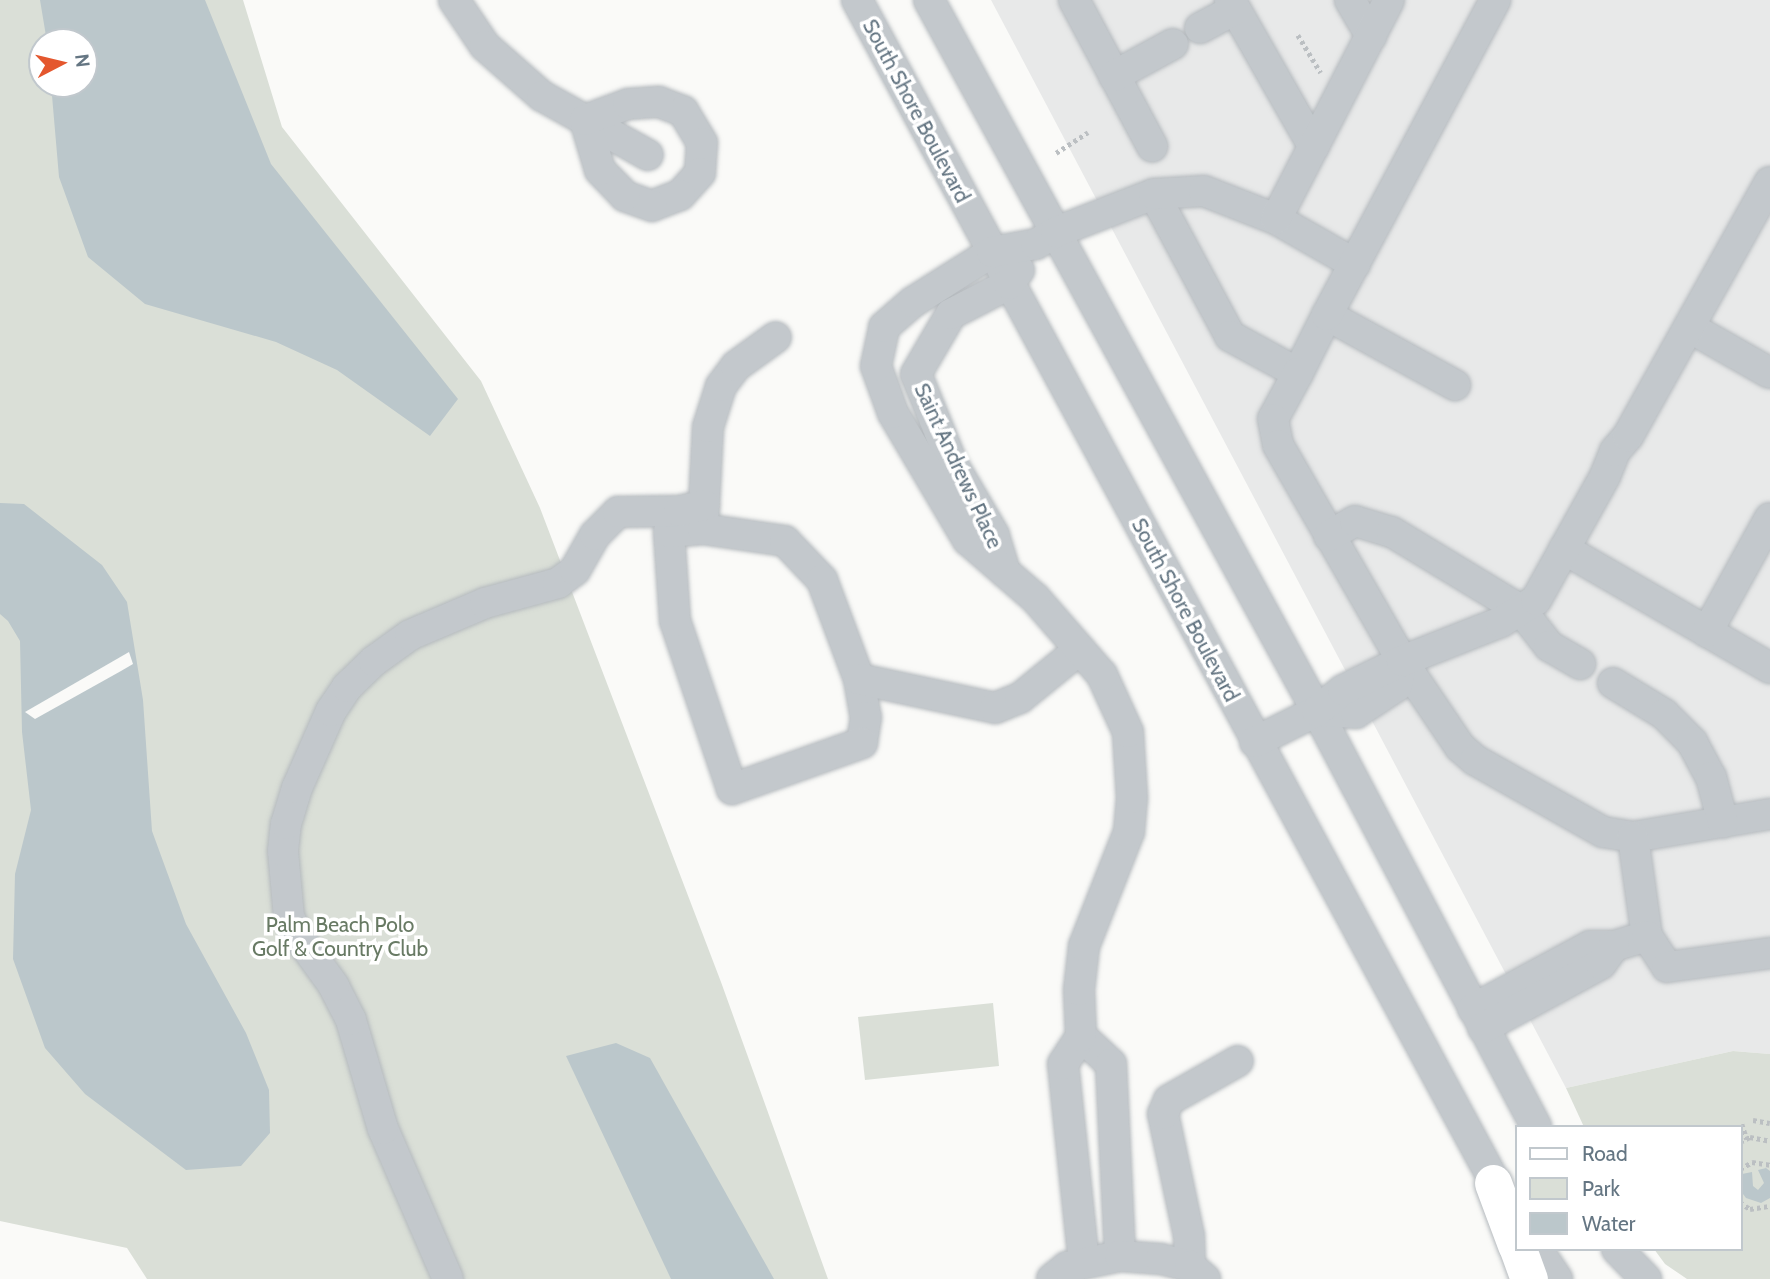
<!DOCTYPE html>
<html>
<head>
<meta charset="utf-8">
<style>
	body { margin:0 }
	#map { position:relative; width:1770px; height:1279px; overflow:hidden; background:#fafaf8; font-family:Cabin,sans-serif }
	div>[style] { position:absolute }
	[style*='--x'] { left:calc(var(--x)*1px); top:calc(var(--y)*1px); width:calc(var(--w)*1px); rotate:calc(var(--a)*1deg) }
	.built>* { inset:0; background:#e8e9e9 }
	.green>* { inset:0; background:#dadfd7 }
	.water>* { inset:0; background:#bbc7cb }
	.pier>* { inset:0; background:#fafaf8 }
	.path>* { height:4.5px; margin-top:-2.25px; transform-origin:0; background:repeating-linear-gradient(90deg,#bbbfc2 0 3.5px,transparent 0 7px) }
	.roads { filter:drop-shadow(0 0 2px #b5babe) drop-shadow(0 0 2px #b5babe) }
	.minor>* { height:30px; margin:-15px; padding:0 15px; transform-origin:15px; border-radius:15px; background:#c3c8cc }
	.major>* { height:37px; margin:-18.5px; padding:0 18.5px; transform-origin:18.5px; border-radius:18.5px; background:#fff }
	span { translate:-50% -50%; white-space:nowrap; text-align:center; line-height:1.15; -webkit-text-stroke:7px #fff; paint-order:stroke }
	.street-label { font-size:21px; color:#657683 }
	.park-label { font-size:21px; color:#687a64 }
	.legend { position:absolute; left:1515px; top:1125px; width:228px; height:126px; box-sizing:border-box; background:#fff; border:2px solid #c1c8cd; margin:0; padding:9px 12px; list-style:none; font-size:21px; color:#657683 }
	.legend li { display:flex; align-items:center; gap:14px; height:35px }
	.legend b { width:35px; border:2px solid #c1c8cd }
	.north { position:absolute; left:28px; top:28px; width:70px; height:70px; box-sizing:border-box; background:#fff; border:2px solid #c1c8cd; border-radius:50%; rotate:83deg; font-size:19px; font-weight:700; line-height:28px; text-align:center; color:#657683 }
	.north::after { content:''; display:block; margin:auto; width:24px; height:32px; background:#e4572e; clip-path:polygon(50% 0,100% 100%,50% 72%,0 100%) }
</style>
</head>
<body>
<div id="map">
	<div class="built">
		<i style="clip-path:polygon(991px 0,1770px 0,1770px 1054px,1733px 1051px,1566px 1088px)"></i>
	</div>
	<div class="green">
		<i style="clip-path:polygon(evenodd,0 0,243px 0,282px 127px,481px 381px,540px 508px,721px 982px,828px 1279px,147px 1279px,127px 1248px,0 1221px,0 0,42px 42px,84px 42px,84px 84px,42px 84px,42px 42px)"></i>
		<i style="clip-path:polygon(993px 1003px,999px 1066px,865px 1080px,858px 1017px)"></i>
		<i style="clip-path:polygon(1733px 1051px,1770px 1054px,1770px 1279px,1687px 1279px,1665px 1264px,1654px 1249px,1740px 1249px,1740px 1127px,1584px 1127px,1566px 1088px)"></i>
	</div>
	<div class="water">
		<i style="clip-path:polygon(40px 0,205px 0,271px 164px,458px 399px,430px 436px,337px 370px,276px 342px,145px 304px,88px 257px,59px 177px,51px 84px,84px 84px,84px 42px,47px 42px)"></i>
		<i style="clip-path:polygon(0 503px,24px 504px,102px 565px,127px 602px,143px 700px,152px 831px,186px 924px,246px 1033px,269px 1090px,270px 1133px,241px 1166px,186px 1170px,85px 1094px,45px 1048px,13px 959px,15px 874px,31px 810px,22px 732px,20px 641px,8px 621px,0 614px)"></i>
		<i style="clip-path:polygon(616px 1043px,650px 1058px,774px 1279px,671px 1279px,566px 1056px)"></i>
		<i style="clip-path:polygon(1766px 1168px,1770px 1171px,1770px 1198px,1761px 1203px,1746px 1198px,1740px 1190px,1742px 1174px,1752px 1172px,1753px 1186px,1758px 1190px,1764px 1183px,1758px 1170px)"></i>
	</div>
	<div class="pier">
		<i style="clip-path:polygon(129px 652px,133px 664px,121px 671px,35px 719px,25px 712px)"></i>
	</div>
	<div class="path">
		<i style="--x:1298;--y:35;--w:44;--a:58.8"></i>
		<i style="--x:1056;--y:153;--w:38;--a:-33"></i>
		<i style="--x:1753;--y:1120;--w:17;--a:10"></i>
		<i style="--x:1742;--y:1124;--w:16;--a:72"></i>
		<i style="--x:1740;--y:1142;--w:11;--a:-27"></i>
		<i style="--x:1750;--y:1137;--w:20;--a:11"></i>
		<i style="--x:1740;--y:1169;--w:14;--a:-30"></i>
		<i style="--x:1752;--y:1162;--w:18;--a:9"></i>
		<i style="--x:1740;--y:1202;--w:12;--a:35"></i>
		<i style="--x:1750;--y:1209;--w:20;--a:-9"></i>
	</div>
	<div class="roads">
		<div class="minor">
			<i style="--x:454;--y:0;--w:55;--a:56"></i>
			<i style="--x:485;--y:46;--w:76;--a:41.3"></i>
			<i style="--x:542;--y:96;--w:121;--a:29.1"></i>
			<i style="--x:857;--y:0;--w:1365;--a:61.65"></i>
			<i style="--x:929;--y:0;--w:810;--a:61.38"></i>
			<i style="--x:1317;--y:711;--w:470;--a:62.2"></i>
			<i style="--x:1074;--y:0;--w:166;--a:61.9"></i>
			<i style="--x:1230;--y:0;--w:169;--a:60.3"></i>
			<i style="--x:1350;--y:0;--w:42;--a:59.7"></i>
			<i style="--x:1200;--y:28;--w:40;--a:-28"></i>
			<i style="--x:1114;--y:76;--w:67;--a:-28.5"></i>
			<i style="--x:659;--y:102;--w:26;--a:21"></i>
			<i style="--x:683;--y:111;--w:37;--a:59"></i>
			<i style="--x:702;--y:143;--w:30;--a:94"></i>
			<i style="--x:700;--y:173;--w:30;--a:132"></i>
			<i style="--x:680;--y:195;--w:30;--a:159"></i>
			<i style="--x:652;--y:206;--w:29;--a:-160"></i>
			<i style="--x:625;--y:196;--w:36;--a:-134"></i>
			<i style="--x:600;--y:170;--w:52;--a:-106.7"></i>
			<i style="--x:585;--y:120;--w:46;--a:-20.4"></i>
			<i style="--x:628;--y:104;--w:31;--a:-4"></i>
			<i style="--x:1154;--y:194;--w:161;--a:61.8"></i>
			<i style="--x:1230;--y:336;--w:77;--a:28.6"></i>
			<i style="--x:1298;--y:373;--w:65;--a:-63.4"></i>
			<i style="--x:1327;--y:315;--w:146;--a:28.7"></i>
			<i style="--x:1276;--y:219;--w:91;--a:29.7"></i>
			<i style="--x:1327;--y:315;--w:357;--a:-61.9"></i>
			<i style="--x:1689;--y:327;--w:93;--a:29.6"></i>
			<i style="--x:1298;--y:373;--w:52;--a:118.5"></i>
			<i style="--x:1273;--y:419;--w:26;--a:79"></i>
			<i style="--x:1278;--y:445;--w:249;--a:60.1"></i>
			<i style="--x:1402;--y:661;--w:104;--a:56"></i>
			<i style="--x:1460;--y:747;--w:20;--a:41"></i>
			<i style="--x:1475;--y:760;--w:147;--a:29.4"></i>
			<i style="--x:1603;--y:832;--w:30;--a:9"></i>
			<i style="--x:1633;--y:837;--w:139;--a:-9.5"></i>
			<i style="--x:703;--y:525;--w:98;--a:-87.1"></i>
			<i style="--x:708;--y:427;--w:43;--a:-72.4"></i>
			<i style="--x:721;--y:386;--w:25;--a:-53"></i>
			<i style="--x:736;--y:366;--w:49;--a:-35.9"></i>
			<i style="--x:1329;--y:536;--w:30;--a:-30"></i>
			<i style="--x:1355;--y:521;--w:39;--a:17"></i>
			<i style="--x:1392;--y:532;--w:151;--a:31.2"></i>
			<i style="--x:1521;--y:610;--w:46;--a:52.1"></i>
			<i style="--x:1549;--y:646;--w:36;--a:30"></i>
			<i style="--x:1564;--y:549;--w:238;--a:30"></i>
			<i style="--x:1005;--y:572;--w:39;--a:-107"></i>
			<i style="--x:994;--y:535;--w:83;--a:-120.3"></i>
			<i style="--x:952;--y:463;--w:96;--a:-112"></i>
			<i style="--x:916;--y:374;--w:69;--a:-59.7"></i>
			<i style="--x:951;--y:314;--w:65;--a:-27.3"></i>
			<i style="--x:1009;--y:284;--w:17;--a:-54"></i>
			<i style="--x:1707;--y:632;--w:130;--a:-61.1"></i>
			<i style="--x:859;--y:679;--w:39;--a:80"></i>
			<i style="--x:866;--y:717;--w:26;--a:99"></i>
			<i style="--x:862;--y:743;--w:138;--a:160.5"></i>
			<i style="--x:732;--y:789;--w:177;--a:-108.7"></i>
			<i style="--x:675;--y:621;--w:89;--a:-93.9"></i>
			<i style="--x:669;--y:532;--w:34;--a:-5"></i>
			<i style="--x:703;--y:529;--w:83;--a:8.3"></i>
			<i style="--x:785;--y:541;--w:54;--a:46.5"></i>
			<i style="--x:822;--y:580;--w:106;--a:69.5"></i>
			<i style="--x:859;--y:679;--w:139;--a:12"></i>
			<i style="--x:995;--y:708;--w:27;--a:-22"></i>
			<i style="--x:1020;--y:698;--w:77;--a:-39.2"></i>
			<i style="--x:1613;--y:683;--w:60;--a:31.3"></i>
			<i style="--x:1664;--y:714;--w:40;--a:45"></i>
			<i style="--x:1692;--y:742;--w:40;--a:62"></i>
			<i style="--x:1711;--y:777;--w:47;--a:75.1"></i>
			<i style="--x:1317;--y:711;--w:39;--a:3"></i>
			<i style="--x:1356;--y:713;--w:49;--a:-33.4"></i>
			<i style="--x:1397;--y:686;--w:25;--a:-79"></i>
			<i style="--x:1255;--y:742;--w:69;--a:-26.6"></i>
			<i style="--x:1317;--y:711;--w:33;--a:-39"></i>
			<i style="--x:1343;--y:690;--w:66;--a:-26.2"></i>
			<i style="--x:1402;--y:661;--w:106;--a:-21.5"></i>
			<i style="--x:1501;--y:622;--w:41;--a:-32.2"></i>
			<i style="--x:1536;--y:600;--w:142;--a:-60.9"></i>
			<i style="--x:1605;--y:476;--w:27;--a:-68"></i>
			<i style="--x:1615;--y:451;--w:20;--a:-49"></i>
			<i style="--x:1628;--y:436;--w:291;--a:-60.8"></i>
			<i style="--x:1633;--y:837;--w:100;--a:82"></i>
			<i style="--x:1473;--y:1009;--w:133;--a:-28.3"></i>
			<i style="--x:1590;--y:946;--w:24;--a:0"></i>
			<i style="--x:1614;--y:946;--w:34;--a:-17"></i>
			<i style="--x:1647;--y:936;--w:37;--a:57"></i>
			<i style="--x:1667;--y:967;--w:104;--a:-7.7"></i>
			<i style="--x:1483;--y:1028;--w:134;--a:-28.5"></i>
			<i style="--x:1601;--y:964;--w:22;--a:-54"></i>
			<i style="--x:1081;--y:1036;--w:41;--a:43"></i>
			<i style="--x:1111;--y:1064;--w:192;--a:87.3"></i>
			<i style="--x:1537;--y:1249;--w:36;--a:56"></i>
			<i style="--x:1617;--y:1249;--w:42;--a:46"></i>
			<i style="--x:1084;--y:1263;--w:200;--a:-96"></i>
			<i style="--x:1063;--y:1064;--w:33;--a:-57"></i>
			<i style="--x:1081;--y:1036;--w:46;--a:-92.5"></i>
			<i style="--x:1079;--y:990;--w:44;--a:-83.5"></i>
			<i style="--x:1084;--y:946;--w:123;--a:-68.5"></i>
			<i style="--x:1129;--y:832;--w:34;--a:-85"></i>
			<i style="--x:1132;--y:798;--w:66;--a:-93.5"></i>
			<i style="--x:1128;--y:732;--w:63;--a:-114.5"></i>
			<i style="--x:1102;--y:675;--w:102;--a:-131"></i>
			<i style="--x:1035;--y:598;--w:89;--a:-139.1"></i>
			<i style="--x:968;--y:540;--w:147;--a:-120.6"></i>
			<i style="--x:893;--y:413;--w:50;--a:-109.9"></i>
			<i style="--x:876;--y:366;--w:40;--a:-78"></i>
			<i style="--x:884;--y:327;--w:38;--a:-41"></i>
			<i style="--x:913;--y:302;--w:93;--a:-32.3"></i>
			<i style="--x:992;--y:252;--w:45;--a:-10.3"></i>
			<i style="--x:1036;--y:244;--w:23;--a:-31"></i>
			<i style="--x:1056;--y:232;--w:105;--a:-21.2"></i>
			<i style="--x:1154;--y:194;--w:50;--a:-3.4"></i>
			<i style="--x:1204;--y:191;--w:77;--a:21.3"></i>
			<i style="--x:1276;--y:219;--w:246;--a:-62.7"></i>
			<i style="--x:1190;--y:1266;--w:30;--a:-92"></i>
			<i style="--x:1189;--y:1236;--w:125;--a:-102"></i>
			<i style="--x:1163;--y:1114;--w:15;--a:-67"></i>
			<i style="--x:1169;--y:1100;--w:79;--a:-29.5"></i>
			<i style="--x:448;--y:1279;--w:163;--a:-113.4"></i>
			<i style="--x:383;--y:1129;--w:114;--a:-106.4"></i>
			<i style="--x:351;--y:1020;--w:38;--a:-117"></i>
			<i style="--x:334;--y:986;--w:62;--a:-125.8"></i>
			<i style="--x:298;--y:936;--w:21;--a:-115"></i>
			<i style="--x:289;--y:917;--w:66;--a:-95.2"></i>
			<i style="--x:283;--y:851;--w:27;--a:-84"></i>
			<i style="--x:286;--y:824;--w:38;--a:-73"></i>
			<i style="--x:297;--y:788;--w:84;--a:-66.2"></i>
			<i style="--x:331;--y:711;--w:29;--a:-56"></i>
			<i style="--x:347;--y:687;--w:37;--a:-44"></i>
			<i style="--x:374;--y:661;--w:44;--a:-35.8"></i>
			<i style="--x:410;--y:635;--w:82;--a:-23.1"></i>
			<i style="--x:485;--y:603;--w:76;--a:-15.3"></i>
			<i style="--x:558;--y:583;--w:21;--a:-37"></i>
			<i style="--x:575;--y:570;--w:40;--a:-60.3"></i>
			<i style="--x:595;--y:535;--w:33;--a:-45"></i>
			<i style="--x:618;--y:512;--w:61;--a:-0.9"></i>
			<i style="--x:679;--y:511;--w:26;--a:-13"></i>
			<i style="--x:1052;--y:1279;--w:19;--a:-39"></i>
			<i style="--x:1067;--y:1267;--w:54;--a:-11.7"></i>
			<i style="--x:1120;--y:1256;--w:41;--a:4.2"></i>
			<i style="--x:1161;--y:1259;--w:30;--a:14"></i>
			<i style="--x:1190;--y:1266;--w:20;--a:41"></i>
		</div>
		<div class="major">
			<i style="--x:1493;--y:1183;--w:66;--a:69.6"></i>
			<i style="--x:1518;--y:1249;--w:32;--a:70"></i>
		</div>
	</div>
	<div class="street-label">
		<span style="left:916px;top:111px;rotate:62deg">South Shore Boulevard</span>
		<span style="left:958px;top:466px;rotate:65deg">Saint Andrews Place</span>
		<span style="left:1185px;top:610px;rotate:62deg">South Shore Boulevard</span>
	</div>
	<div class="park-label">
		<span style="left:340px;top:937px">Palm Beach Polo<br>Golf &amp; Country Club</span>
	</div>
	<ul class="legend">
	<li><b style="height:9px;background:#fff"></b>Road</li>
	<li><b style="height:19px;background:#dadfd7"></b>Park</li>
	<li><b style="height:19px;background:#bbc7cb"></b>Water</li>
	</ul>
	<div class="north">N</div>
</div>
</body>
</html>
